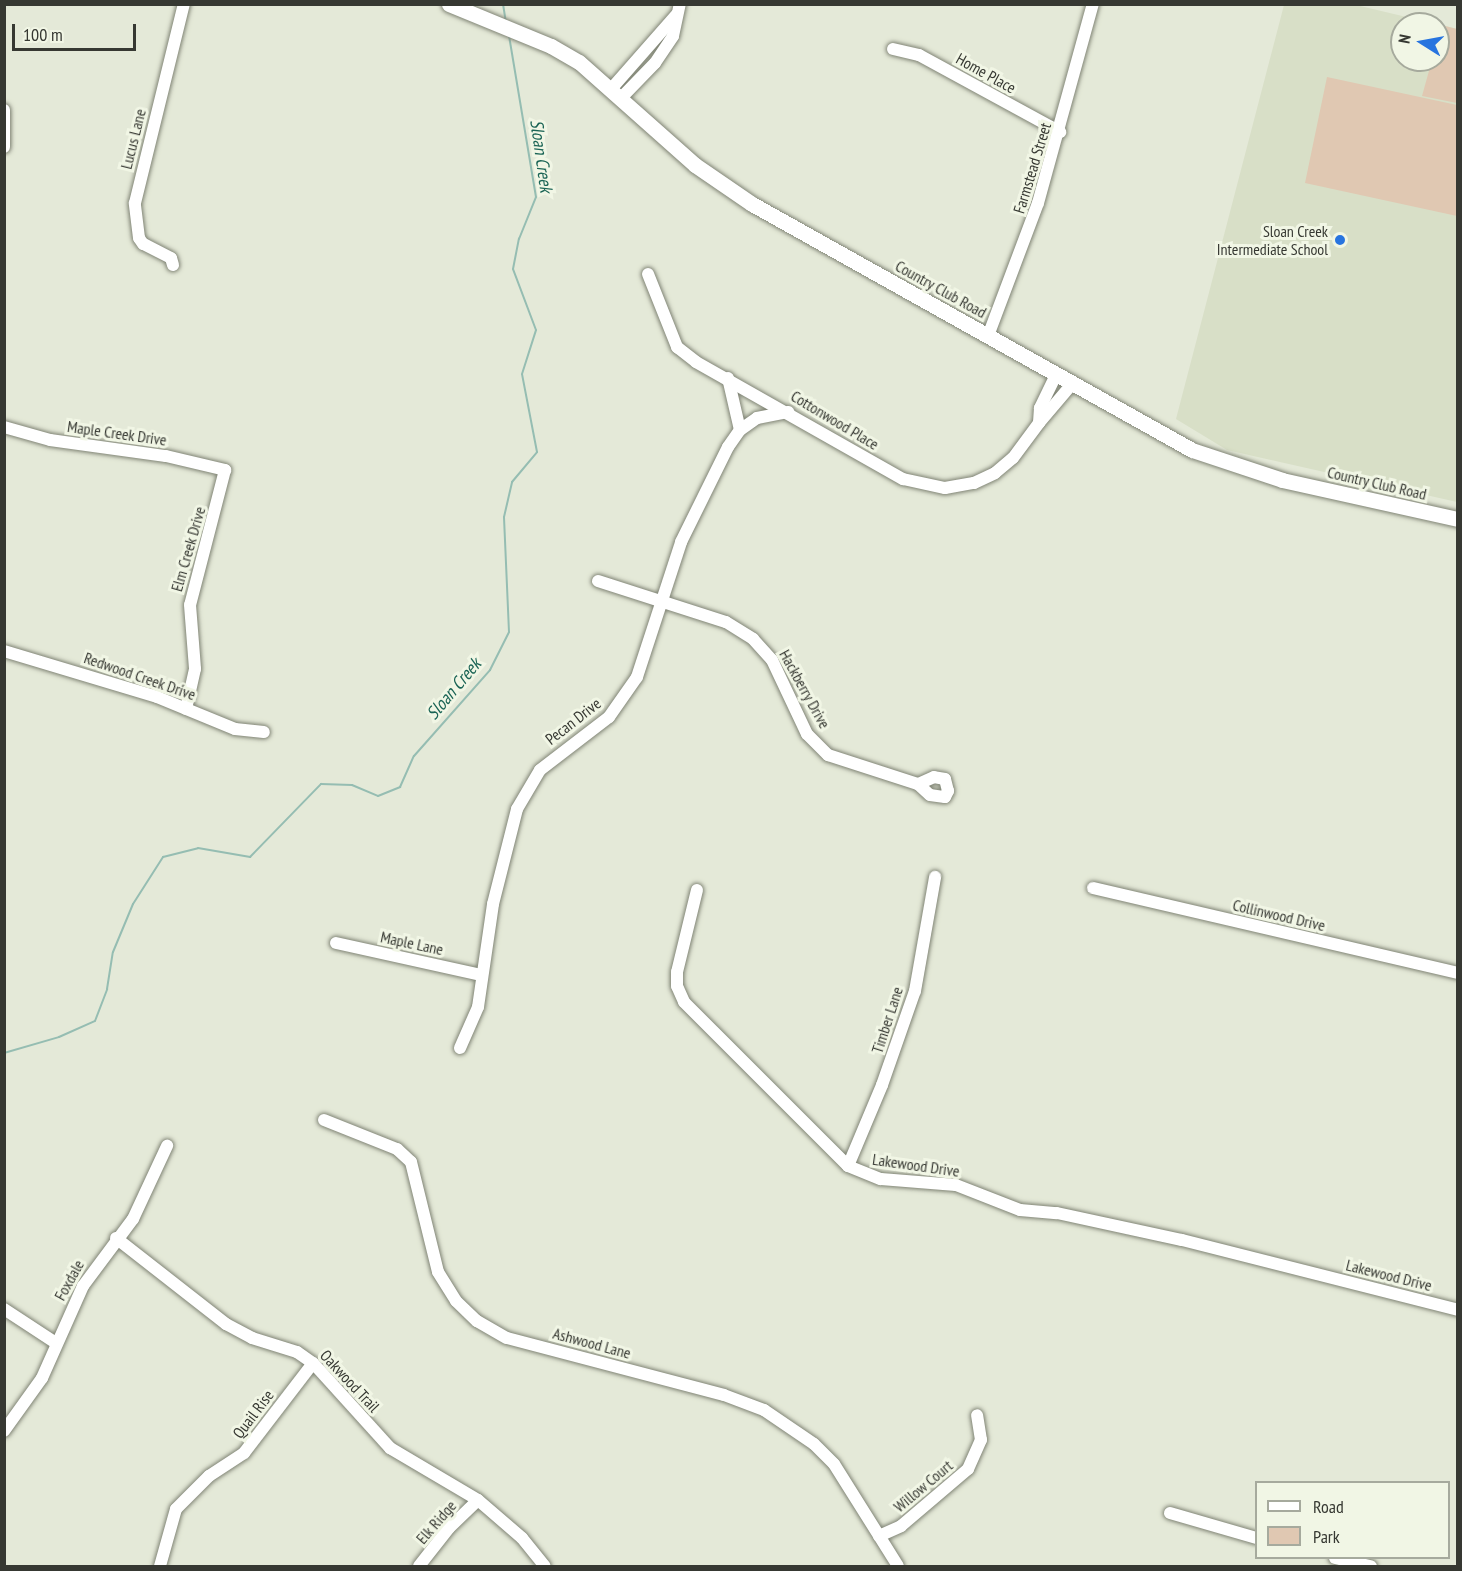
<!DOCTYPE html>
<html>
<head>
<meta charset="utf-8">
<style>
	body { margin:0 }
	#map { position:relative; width:1462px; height:1571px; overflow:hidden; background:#e4e9d8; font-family:"PT Sans Narrow",sans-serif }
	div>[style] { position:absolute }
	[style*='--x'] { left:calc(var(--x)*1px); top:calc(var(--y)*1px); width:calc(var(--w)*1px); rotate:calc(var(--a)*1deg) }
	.built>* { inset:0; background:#d8dfc7 }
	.green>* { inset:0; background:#e0c8b2 }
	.stream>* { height:2px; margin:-1px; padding:0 1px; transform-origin:1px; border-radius:1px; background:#95bdb2 }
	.roads { filter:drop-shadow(0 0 2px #808475) drop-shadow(0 0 2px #808475) }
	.minor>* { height:12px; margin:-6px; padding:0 6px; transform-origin:6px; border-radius:6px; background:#fff }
	.major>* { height:15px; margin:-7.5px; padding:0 7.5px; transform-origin:7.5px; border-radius:7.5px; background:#fff }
	.dots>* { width:16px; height:16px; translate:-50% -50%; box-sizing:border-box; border:3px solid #f1f6e5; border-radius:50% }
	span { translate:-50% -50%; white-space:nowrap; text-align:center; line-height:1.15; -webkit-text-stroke:6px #f1f6e5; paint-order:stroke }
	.street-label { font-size:16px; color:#363832 }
	.poi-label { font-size:16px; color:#363832 }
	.right { translate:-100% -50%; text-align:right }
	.water-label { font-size:18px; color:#1a6455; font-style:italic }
	.frame { position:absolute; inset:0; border:6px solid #363832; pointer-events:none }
	.legend { position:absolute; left:1255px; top:1481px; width:195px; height:78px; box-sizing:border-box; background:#f1f6e5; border:2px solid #a6aa9d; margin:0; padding:8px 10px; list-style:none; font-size:18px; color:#363832 }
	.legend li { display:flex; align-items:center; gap:12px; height:30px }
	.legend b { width:30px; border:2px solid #a6aa9d }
	.north { position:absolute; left:1390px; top:12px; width:60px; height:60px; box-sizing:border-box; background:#f1f6e5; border:2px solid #a6aa9d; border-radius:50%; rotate:281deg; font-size:16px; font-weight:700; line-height:24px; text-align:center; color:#363832 }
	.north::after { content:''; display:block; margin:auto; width:21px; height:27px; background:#2774df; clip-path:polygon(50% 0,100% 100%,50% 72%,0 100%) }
	.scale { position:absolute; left:12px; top:24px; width:124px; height:27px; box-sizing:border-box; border:3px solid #363832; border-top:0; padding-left:8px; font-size:18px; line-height:21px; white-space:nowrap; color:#363832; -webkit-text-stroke:4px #f1f6e5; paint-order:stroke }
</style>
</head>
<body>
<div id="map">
	<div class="built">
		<i style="clip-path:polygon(1284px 5px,1356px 5px,1436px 24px,1402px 24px,1402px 60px,1438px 60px,1438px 24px,1457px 29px,1457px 502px,1227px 450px,1176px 419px)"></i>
	</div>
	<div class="green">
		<i style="clip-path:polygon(1441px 25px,1457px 29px,1457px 103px,1422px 96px,1432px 60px,1438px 60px)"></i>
		<i style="clip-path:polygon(1327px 77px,1457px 105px,1457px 216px,1305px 183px)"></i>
	</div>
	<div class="stream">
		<i style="--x:503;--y:4;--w:18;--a:81"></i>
		<i style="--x:4;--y:1053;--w:57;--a:-16.2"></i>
		<i style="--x:59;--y:1037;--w:39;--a:-24"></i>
		<i style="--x:95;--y:1021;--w:34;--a:-69"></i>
		<i style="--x:107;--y:989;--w:37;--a:-81"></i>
		<i style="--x:113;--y:952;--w:52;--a:-67.4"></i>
		<i style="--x:133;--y:904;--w:56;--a:-57.4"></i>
		<i style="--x:163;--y:857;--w:36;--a:-14"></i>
		<i style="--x:198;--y:848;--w:53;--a:9.8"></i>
		<i style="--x:250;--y:857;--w:102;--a:-45.8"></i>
		<i style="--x:321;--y:784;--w:31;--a:2"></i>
		<i style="--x:352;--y:785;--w:28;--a:23"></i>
		<i style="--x:378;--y:796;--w:24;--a:-22"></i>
		<i style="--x:400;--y:787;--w:34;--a:-66"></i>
		<i style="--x:414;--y:756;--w:115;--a:-48.5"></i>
		<i style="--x:490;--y:670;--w:42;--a:-63.4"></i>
		<i style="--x:509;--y:632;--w:115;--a:-92.5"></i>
		<i style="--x:504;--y:517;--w:36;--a:-77"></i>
		<i style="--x:512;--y:482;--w:39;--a:-50"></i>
		<i style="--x:537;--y:452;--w:79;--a:-100.9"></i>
		<i style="--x:522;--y:374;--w:46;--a:-72.3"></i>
		<i style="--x:536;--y:330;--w:65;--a:-110.7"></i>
		<i style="--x:513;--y:269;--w:31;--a:-79"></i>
		<i style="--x:519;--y:239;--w:45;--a:-68"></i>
		<i style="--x:536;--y:197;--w:163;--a:-99.5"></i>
	</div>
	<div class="roads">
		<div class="minor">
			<i style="--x:893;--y:49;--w:27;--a:13"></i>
			<i style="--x:919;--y:55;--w:161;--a:28.6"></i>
			<i style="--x:612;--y:88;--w:98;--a:-48.7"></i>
			<i style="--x:622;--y:97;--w:47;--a:-45.9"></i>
			<i style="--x:655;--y:63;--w:32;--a:-56"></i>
			<i style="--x:673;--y:36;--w:33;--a:-78"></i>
			<i style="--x:4;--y:110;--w:37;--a:90"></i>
			<i style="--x:173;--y:265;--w:7;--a:-106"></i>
			<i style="--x:171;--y:258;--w:31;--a:-153"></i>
			<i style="--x:143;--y:244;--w:7;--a:-124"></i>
			<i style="--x:139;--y:238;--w:35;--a:-97"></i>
			<i style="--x:135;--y:203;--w:205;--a:-76.2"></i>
			<i style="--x:648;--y:274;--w:79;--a:68.3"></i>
			<i style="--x:677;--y:347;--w:24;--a:38"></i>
			<i style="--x:696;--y:362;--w:238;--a:29.5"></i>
			<i style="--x:903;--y:479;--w:43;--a:12.1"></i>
			<i style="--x:945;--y:488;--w:29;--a:-10"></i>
			<i style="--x:974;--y:483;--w:23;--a:-25"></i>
			<i style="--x:995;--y:473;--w:23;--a:-40"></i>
			<i style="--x:1013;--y:458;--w:44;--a:-53.4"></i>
			<i style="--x:988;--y:336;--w:142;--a:-69.4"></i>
			<i style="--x:1038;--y:203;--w:206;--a:-74.6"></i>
			<i style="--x:1056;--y:375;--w:37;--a:116"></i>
			<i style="--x:1040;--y:408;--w:15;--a:94"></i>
			<i style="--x:1039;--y:423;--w:51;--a:-49.8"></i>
			<i style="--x:728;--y:378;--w:53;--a:77"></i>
			<i style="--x:4;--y:427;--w:48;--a:15.8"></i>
			<i style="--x:50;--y:440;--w:117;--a:7.9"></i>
			<i style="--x:166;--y:456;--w:61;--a:13.3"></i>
			<i style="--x:225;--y:470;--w:139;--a:104.5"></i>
			<i style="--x:190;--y:605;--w:64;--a:85.5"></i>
			<i style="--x:195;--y:669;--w:41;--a:102.7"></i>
			<i style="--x:598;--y:581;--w:134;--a:17.8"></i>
			<i style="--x:726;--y:622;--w:32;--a:32"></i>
			<i style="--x:753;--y:639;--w:28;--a:48"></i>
			<i style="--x:772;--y:660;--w:82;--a:64.7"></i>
			<i style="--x:807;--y:734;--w:30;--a:45"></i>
			<i style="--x:828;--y:755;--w:95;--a:17.9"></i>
			<i style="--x:918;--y:784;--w:16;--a:43"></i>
			<i style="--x:930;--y:795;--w:15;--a:8"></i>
			<i style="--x:945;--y:797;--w:7;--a:-63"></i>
			<i style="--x:948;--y:791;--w:12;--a:-104"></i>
			<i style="--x:945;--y:779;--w:11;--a:-170"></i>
			<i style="--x:934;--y:777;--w:17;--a:156"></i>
			<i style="--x:4;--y:651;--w:160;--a:16.7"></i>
			<i style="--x:157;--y:697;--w:84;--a:22.3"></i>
			<i style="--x:235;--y:729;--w:29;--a:6"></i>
			<i style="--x:1093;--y:888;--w:375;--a:13.1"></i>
			<i style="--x:697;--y:890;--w:84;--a:103.7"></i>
			<i style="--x:677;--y:972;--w:14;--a:90"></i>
			<i style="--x:677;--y:986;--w:17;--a:66"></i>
			<i style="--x:684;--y:1002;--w:232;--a:45"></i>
			<i style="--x:848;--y:1166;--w:35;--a:22"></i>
			<i style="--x:881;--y:1179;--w:75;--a:4.6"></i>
			<i style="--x:956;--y:1185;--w:69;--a:21.3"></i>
			<i style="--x:1020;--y:1210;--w:37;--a:5"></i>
			<i style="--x:1057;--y:1213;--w:128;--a:12.2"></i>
			<i style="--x:1182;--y:1240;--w:285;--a:14.2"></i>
			<i style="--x:336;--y:943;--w:148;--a:12.4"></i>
			<i style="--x:460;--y:1048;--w:45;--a:-66.3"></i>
			<i style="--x:478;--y:1007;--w:104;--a:-81.7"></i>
			<i style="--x:493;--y:904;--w:98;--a:-75.8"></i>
			<i style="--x:517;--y:809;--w:45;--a:-59.5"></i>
			<i style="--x:540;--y:770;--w:87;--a:-37.5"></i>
			<i style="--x:609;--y:717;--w:49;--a:-55"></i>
			<i style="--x:637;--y:677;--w:142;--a:-71.9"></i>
			<i style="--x:681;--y:542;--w:106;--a:-63.7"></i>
			<i style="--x:728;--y:447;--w:21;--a:-55"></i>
			<i style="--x:740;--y:430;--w:21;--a:-35"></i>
			<i style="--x:757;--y:418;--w:32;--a:-11"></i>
			<i style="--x:324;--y:1120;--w:79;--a:21.7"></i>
			<i style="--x:397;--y:1149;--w:19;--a:43"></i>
			<i style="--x:411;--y:1162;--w:113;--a:76.2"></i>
			<i style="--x:438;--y:1272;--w:34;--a:58"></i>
			<i style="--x:456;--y:1301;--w:29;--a:44"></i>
			<i style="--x:477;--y:1321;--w:34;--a:30"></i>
			<i style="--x:507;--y:1338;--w:224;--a:14.7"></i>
			<i style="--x:724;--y:1395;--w:43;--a:20.6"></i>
			<i style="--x:764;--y:1410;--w:60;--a:34.2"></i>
			<i style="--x:814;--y:1444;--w:28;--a:45"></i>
			<i style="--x:834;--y:1464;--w:120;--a:57.9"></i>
			<i style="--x:848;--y:1166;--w:88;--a:-67.2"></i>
			<i style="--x:882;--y:1085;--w:100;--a:-70.7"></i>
			<i style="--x:915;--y:991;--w:116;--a:-80"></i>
			<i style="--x:116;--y:1238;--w:140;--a:38"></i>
			<i style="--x:226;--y:1324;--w:30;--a:28"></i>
			<i style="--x:252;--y:1338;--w:47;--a:17.3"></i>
			<i style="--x:297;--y:1352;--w:19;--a:35"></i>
			<i style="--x:313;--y:1363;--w:115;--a:47.8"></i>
			<i style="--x:390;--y:1448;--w:102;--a:30.6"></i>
			<i style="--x:478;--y:1500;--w:58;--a:40.8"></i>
			<i style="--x:522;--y:1538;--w:36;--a:51"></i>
			<i style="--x:4;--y:1309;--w:62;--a:33.2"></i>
			<i style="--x:4;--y:1431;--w:65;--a:-54.4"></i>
			<i style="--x:42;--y:1378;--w:101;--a:-66"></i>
			<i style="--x:83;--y:1286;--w:84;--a:-53.3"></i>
			<i style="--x:133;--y:1219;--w:81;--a:-65"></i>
			<i style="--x:1170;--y:1513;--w:90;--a:16.2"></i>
			<i style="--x:879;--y:1536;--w:24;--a:-24"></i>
			<i style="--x:901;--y:1526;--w:88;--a:-40.4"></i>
			<i style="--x:968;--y:1469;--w:32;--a:-66"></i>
			<i style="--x:981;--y:1440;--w:25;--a:-99"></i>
			<i style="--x:1335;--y:1558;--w:37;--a:13"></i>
			<i style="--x:160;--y:1566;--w:59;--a:-74.3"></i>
			<i style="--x:176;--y:1509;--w:47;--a:-45"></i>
			<i style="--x:209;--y:1476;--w:42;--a:-33.3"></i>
			<i style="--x:244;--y:1453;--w:113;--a:-52.5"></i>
			<i style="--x:419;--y:1566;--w:48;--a:-51.7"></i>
			<i style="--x:449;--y:1528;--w:40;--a:-44"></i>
		</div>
		<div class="major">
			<i style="--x:449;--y:4;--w:110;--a:22.4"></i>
			<i style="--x:551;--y:46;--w:32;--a:30"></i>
			<i style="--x:579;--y:62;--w:155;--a:41.6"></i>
			<i style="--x:695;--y:165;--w:69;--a:34.4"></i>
			<i style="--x:752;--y:204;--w:504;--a:29.21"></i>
			<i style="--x:1192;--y:450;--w:95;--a:18.4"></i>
			<i style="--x:1282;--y:480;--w:180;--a:12.5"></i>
		</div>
	</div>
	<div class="dots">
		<i style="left:1340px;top:240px;background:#2774df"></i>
	</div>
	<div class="street-label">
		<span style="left:986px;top:73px;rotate:29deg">Home Place</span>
		<span style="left:133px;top:139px;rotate:-76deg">Lucus Lane</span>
		<span style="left:1032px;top:168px;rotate:-73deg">Farmstead Street</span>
		<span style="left:941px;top:289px;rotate:29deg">Country Club Road</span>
		<span style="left:835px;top:420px;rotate:31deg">Cottonwood Place</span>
		<span style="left:117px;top:433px;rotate:8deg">Maple Creek Drive</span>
		<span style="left:1377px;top:483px;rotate:13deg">Country Club Road</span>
		<span style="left:188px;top:549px;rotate:-74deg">Elm Creek Drive</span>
		<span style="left:140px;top:676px;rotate:19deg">Redwood Creek Drive</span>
		<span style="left:805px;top:689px;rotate:61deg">Hackberry Drive</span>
		<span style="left:573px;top:721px;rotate:-38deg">Pecan Drive</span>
		<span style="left:1279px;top:915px;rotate:13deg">Collinwood Drive</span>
		<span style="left:412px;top:943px;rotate:12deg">Maple Lane</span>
		<span style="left:887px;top:1020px;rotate:-72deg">Timber Lane</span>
		<span style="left:916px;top:1165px;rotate:8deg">Lakewood Drive</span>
		<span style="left:1389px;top:1275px;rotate:14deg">Lakewood Drive</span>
		<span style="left:69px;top:1280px;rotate:-61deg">Foxdale</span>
		<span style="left:592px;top:1343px;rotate:15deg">Ashwood Lane</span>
		<span style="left:350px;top:1381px;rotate:47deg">Oakwood Trail</span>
		<span style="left:253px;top:1414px;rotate:-53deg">Quail Rise</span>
		<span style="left:923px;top:1486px;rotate:-40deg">Willow Court</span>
		<span style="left:436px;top:1522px;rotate:-49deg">Elk Ridge</span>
	</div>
	<div class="poi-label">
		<span class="right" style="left:1328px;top:240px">Sloan Creek<br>Intermediate School</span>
	</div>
	<div class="water-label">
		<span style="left:541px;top:156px;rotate:82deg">Sloan Creek</span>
		<span style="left:454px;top:689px;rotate:-50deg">Sloan Creek</span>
	</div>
	<div class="frame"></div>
	<ul class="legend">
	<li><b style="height:8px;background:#fff"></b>Road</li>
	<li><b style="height:16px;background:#e0c8b2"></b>Park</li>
	</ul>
	<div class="north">N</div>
	<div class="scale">100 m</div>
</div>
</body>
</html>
